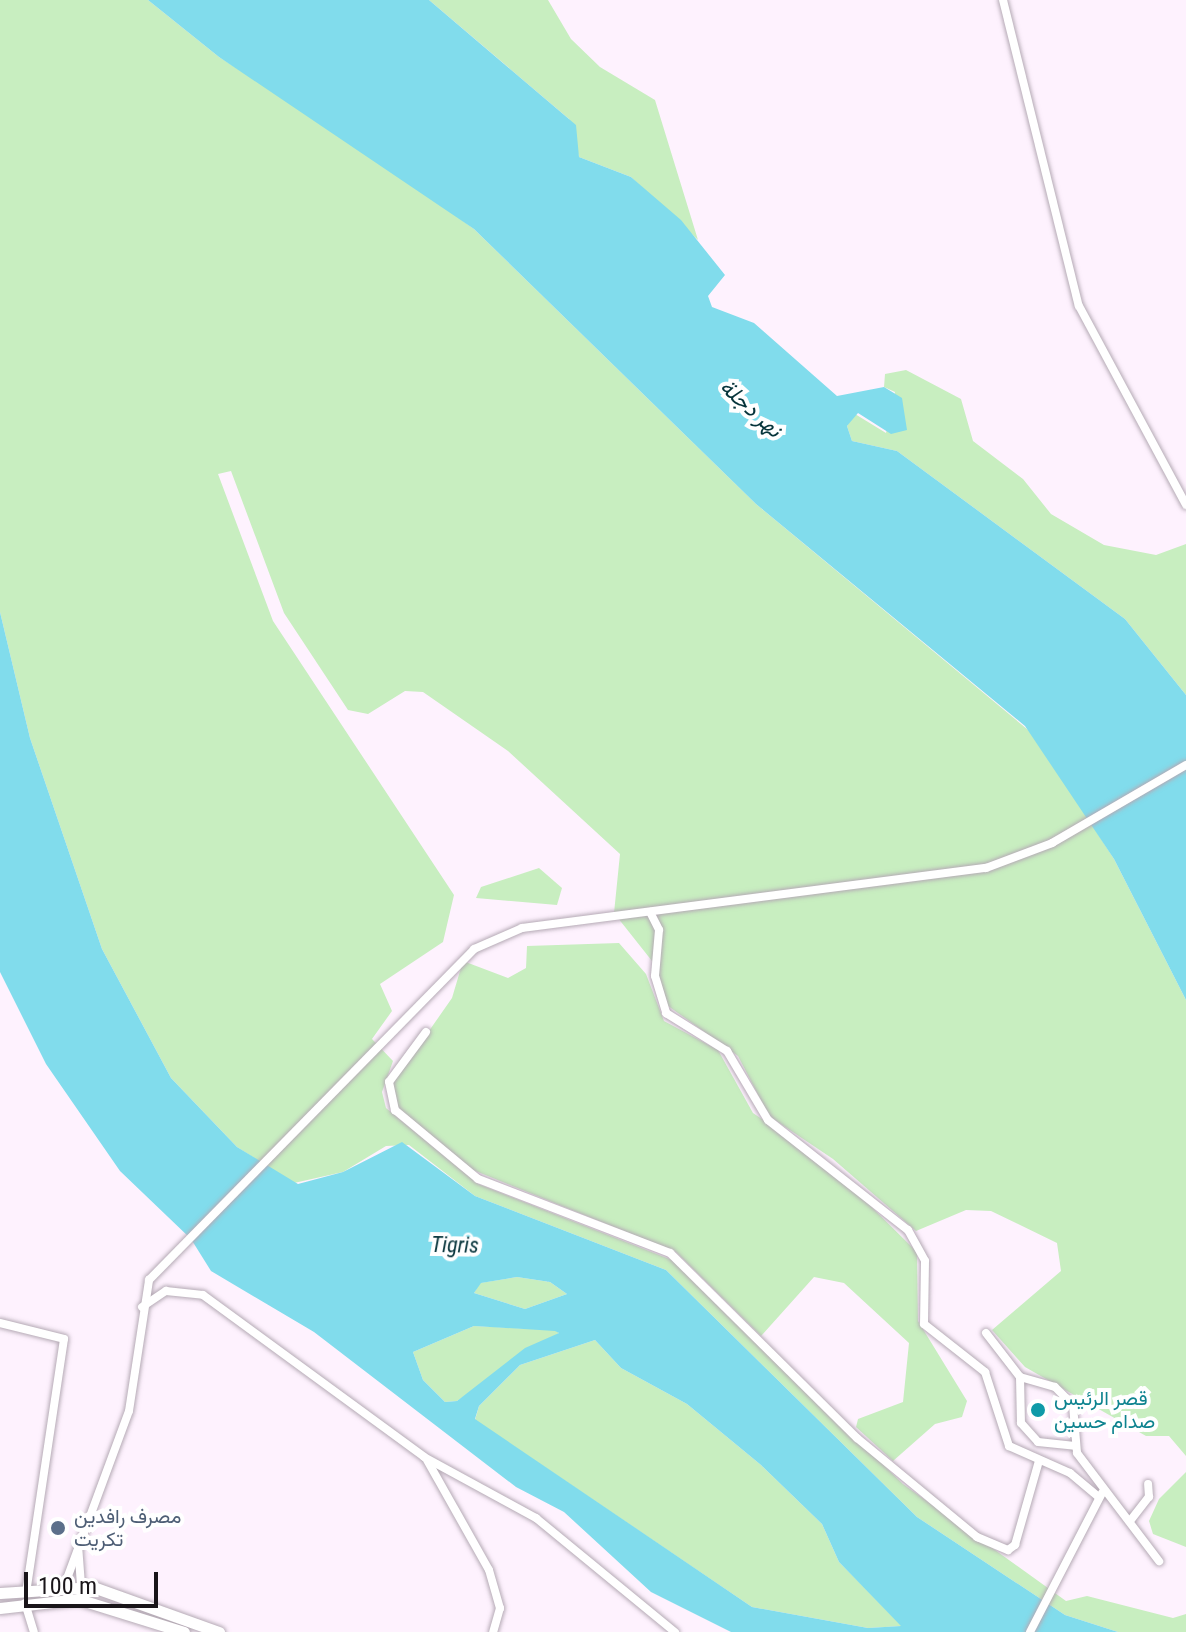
<!DOCTYPE html>
<html>
<head>
<meta charset="utf-8">
<style>
	body { margin:0 }
	#map { position:relative; width:1186px; height:1632px; overflow:hidden; background:#fef2fe; font-family:"Roboto Condensed",Vazirmatn,sans-serif }
	div>[style] { position:absolute }
	[style*='--x'] { left:calc(var(--x)*1px); top:calc(var(--y)*1px); width:calc(var(--w)*1px); rotate:calc(var(--a)*1deg) }
	.green>* { inset:0; background:#c8eec0 }
	.water>* { inset:0; background:#81dcec }
	.roads { filter:drop-shadow(0 0 2px #b5aab5) drop-shadow(0 0 2px #b5aab5) }
	.minor>* { height:8px; margin:-4px; padding:0 4px; transform-origin:4px; border-radius:4px; background:#fff }
	.secondary>* { height:11px; margin:-5.5px; padding:0 5.5px; transform-origin:5.5px; border-radius:5.5px; background:#fff }
	.dots>* { width:22px; height:22px; translate:-50% -50%; box-sizing:border-box; border:4px solid #fff; border-radius:50% }
	span { translate:-50% -50%; white-space:nowrap; text-align:center; line-height:1.15; -webkit-text-stroke:8px #fff; paint-order:stroke }
	.culture-label { font-size:20px; color:#0d838f }
	.left { translate:0 -50%; text-align:left }
	.service-label { font-size:20px; color:#4e5e75 }
	.water-label { font-size:22px; color:#06343b; font-style:italic }
	.scale { position:absolute; left:24px; top:1572px; width:134px; height:36px; box-sizing:border-box; border:4px solid #191519; border-top:0; padding-left:10px; font-size:24px; line-height:28px; white-space:nowrap; color:#191519; -webkit-text-stroke:6px #fff; paint-order:stroke }
</style>
</head>
<body>
<div id="map">
	<div class="green">
		<i style="clip-path:polygon(0 0,148px 0,219px 57px,373px 156px,474px 229px,756px 504px,1033px 734px,1114px 859px,1186px 1000px,1186px 1456px,1169px 1436px,1146px 1436px,1025px 1367px,992px 1330px,1061px 1271px,1057px 1243px,991px 1211px,966px 1210px,916px 1231px,833px 1159px,769px 1116px,738px 1056px,664px 1003px,652px 961px,614px 913px,620px 854px,508px 751px,423px 692px,405px 691px,368px 714px,348px 710px,284px 613px,231px 471px,218px 474px,273px 621px,454px 895px,443px 942px,380px 984px,392px 1011px,372px 1039px,393px 1061px,382px 1092px,386px 1108px,478px 1184px,672px 1260px,903px 1484px,1066px 1601px,1087px 1596px,1173px 1618px,1186px 1614px,1186px 1632px,1118px 1632px,1065px 1615px,917px 1517px,666px 1270px,475px 1196px,409px 1145px,386px 1146px,343px 1172px,294px 1183px,237px 1147px,171px 1078px,102px 949px,30px 738px,0 612px)"></i>
		<i style="clip-path:polygon(429px 0,548px 0,571px 39px,600px 67px,655px 100px,698px 240px,631px 177px,579px 157px,569px 119px)"></i>
		<i style="clip-path:polygon(906px 370px,961px 399px,973px 441px,1023px 479px,1051px 514px,1104px 545px,1156px 555px,1186px 544px,1186px 695px,1125px 619px,897px 451px,852px 441px,847px 426px,855px 414px,886px 433px,895px 392px,884px 387px,885px 374px)"></i>
		<i style="clip-path:polygon(539px 868px,562px 888px,557px 905px,476px 898px,481px 887px)"></i>
		<i style="clip-path:polygon(619px 943px,646px 974px,664px 1021px,718px 1050px,753px 1113px,831px 1167px,917px 1252px,918px 1321px,967px 1401px,962px 1417px,935px 1424px,893px 1461px,856px 1427px,858px 1419px,903px 1402px,909px 1343px,844px 1283px,814px 1277px,761px 1336px,676px 1252px,473px 1170px,397px 1107px,392px 1084px,452px 998px,463px 961px,508px 978px,526px 968px,527px 946px)"></i>
		<i style="clip-path:polygon(517px 1277px,550px 1282px,567px 1294px,525px 1309px,474px 1293px,480px 1283px)"></i>
		<i style="clip-path:polygon(474px 1326px,555px 1330px,559px 1333px,457px 1401px,445px 1402px,423px 1380px,413px 1352px)"></i>
		<i style="clip-path:polygon(595px 1340px,621px 1368px,687px 1404px,761px 1465px,822px 1524px,839px 1562px,902px 1626px,868px 1628px,752px 1607px,475px 1420px,479px 1406px,520px 1365px)"></i>
		<i style="clip-path:polygon(1186px 1472px,1186px 1547px,1153px 1534px,1149px 1521px,1159px 1499px)"></i>
	</div>
	<div class="water">
		<i style="clip-path:polygon(148px 0,429px 0,576px 125px,579px 157px,631px 177px,681px 220px,725px 275px,708px 296px,712px 307px,754px 323px,837px 396px,884px 387px,902px 398px,907px 430px,891px 434px,858px 413px,847px 426px,852px 441px,897px 451px,1125px 619px,1186px 695px,1186px 1000px,1114px 859px,1025px 726px,756px 504px,474px 229px,219px 57px)"></i>
		<i style="clip-path:polygon(evenodd,0 612px,30px 738px,102px 949px,171px 1078px,237px 1147px,298px 1184px,343px 1172px,402px 1142px,475px 1196px,666px 1270px,917px 1517px,1065px 1615px,1118px 1632px,731px 1632px,651px 1592px,564px 1512px,516px 1487px,314px 1332px,211px 1271px,191px 1239px,120px 1171px,46px 1064px,0 972px,0 612px,517px 1277px,550px 1282px,567px 1294px,525px 1309px,474px 1293px,481px 1283px,517px 1277px,0 612px,474px 1326px,555px 1331px,559px 1333px,525px 1348px,457px 1401px,445px 1402px,423px 1380px,413px 1352px,474px 1326px,0 612px,595px 1340px,621px 1368px,687px 1404px,761px 1465px,822px 1524px,839px 1562px,901px 1626px,868px 1628px,752px 1607px,475px 1419px,479px 1406px,520px 1365px,595px 1340px)"></i>
	</div>
	<div class="roads">
		<div class="minor">
			<i style="--x:1003;--y:0;--w:315;--a:76.1"></i>
			<i style="--x:1079;--y:306;--w:226;--a:61.7"></i>
			<i style="--x:650;--y:912;--w:20;--a:63"></i>
			<i style="--x:659;--y:930;--w:46;--a:95"></i>
			<i style="--x:655;--y:976;--w:39;--a:73"></i>
			<i style="--x:666;--y:1013;--w:72;--a:31.9"></i>
			<i style="--x:727;--y:1051;--w:80;--a:59.3"></i>
			<i style="--x:768;--y:1120;--w:178;--a:38.2"></i>
			<i style="--x:908;--y:1230;--w:35;--a:61"></i>
			<i style="--x:925;--y:1261;--w:63;--a:90.9"></i>
			<i style="--x:924;--y:1324;--w:78;--a:38.2"></i>
			<i style="--x:985;--y:1372;--w:78;--a:72"></i>
			<i style="--x:1009;--y:1446;--w:67;--a:23.9"></i>
			<i style="--x:1070;--y:1473;--w:38;--a:40"></i>
			<i style="--x:426;--y:1032;--w:62;--a:126.5"></i>
			<i style="--x:389;--y:1082;--w:29;--a:78"></i>
			<i style="--x:395;--y:1110;--w:108;--a:39.7"></i>
			<i style="--x:478;--y:1179;--w:206;--a:21.1"></i>
			<i style="--x:670;--y:1253;--w:263;--a:44.7"></i>
			<i style="--x:857;--y:1438;--w:156;--a:39.5"></i>
			<i style="--x:977;--y:1537;--w:34;--a:23"></i>
			<i style="--x:1008;--y:1550;--w:9;--a:-36"></i>
			<i style="--x:1015;--y:1545;--w:87;--a:-74.1"></i>
			<i style="--x:142;--y:1307;--w:29;--a:-34"></i>
			<i style="--x:166;--y:1291;--w:37;--a:6"></i>
			<i style="--x:203;--y:1295;--w:274;--a:36.2"></i>
			<i style="--x:424;--y:1457;--w:128;--a:28.6"></i>
			<i style="--x:536;--y:1518;--w:180;--a:39.4"></i>
			<i style="--x:0;--y:1323;--w:66;--a:14"></i>
			<i style="--x:64;--y:1339;--w:251;--a:98.5"></i>
			<i style="--x:986;--y:1333;--w:56;--a:52.3"></i>
			<i style="--x:1020;--y:1377;--w:36;--a:16"></i>
			<i style="--x:1055;--y:1387;--w:25;--a:45"></i>
			<i style="--x:1073;--y:1405;--w:48;--a:85.2"></i>
			<i style="--x:1077;--y:1453;--w:136;--a:52.8"></i>
			<i style="--x:1020;--y:1377;--w:46;--a:88.8"></i>
			<i style="--x:1021;--y:1423;--w:25;--a:48"></i>
			<i style="--x:1038;--y:1442;--w:37;--a:6"></i>
			<i style="--x:427;--y:1460;--w:126;--a:60.6"></i>
			<i style="--x:489;--y:1570;--w:40;--a:74"></i>
			<i style="--x:500;--y:1608;--w:25;--a:106"></i>
			<i style="--x:1130;--y:1521;--w:31;--a:-52"></i>
			<i style="--x:1149;--y:1497;--w:13;--a:-94"></i>
			<i style="--x:78;--y:1545;--w:40;--a:85.7"></i>
			<i style="--x:65;--y:1584;--w:184;--a:-69.7"></i>
			<i style="--x:129;--y:1411;--w:133;--a:-81.3"></i>
			<i style="--x:149;--y:1280;--w:464;--a:-45.5"></i>
			<i style="--x:474;--y:949;--w:52;--a:-23.6"></i>
			<i style="--x:522;--y:928;--w:468;--a:-7.4"></i>
			<i style="--x:986;--y:868;--w:71;--a:-20.7"></i>
			<i style="--x:1052;--y:843;--w:155;--a:-30.2"></i>
			<i style="--x:25;--y:1603;--w:30;--a:73"></i>
			<i style="--x:1030;--y:1632;--w:157;--a:-62.6"></i>
		</div>
		<div class="secondary">
			<i style="--x:0;--y:1593;--w:93;--a:-3.7"></i>
			<i style="--x:93;--y:1587;--w:134;--a:19.7"></i>
			<i style="--x:0;--y:1608;--w:79;--a:-6.6"></i>
			<i style="--x:78;--y:1599;--w:111;--a:17.3"></i>
		</div>
	</div>
	<div class="dots">
		<i style="left:1038px;top:1410px;background:#0f9aa8"></i>
		<i style="left:58px;top:1528px;background:#5c6f8a"></i>
	</div>
	<div class="culture-label">
		<span class="left" style="left:1054px;top:1410px">قصر الرئيس<br>صدام حسين</span>
	</div>
	<div class="service-label">
		<span class="left" style="left:74px;top:1528px">مصرف رافدين<br>تكريت</span>
	</div>
	<div class="water-label">
		<span style="left:751px;top:408px;rotate:42deg">نهر دجلة</span>
		<span style="left:455px;top:1245px;rotate:1deg">Tigris</span>
	</div>
	<div class="scale">100 m</div>
</div>
</body>
</html>
